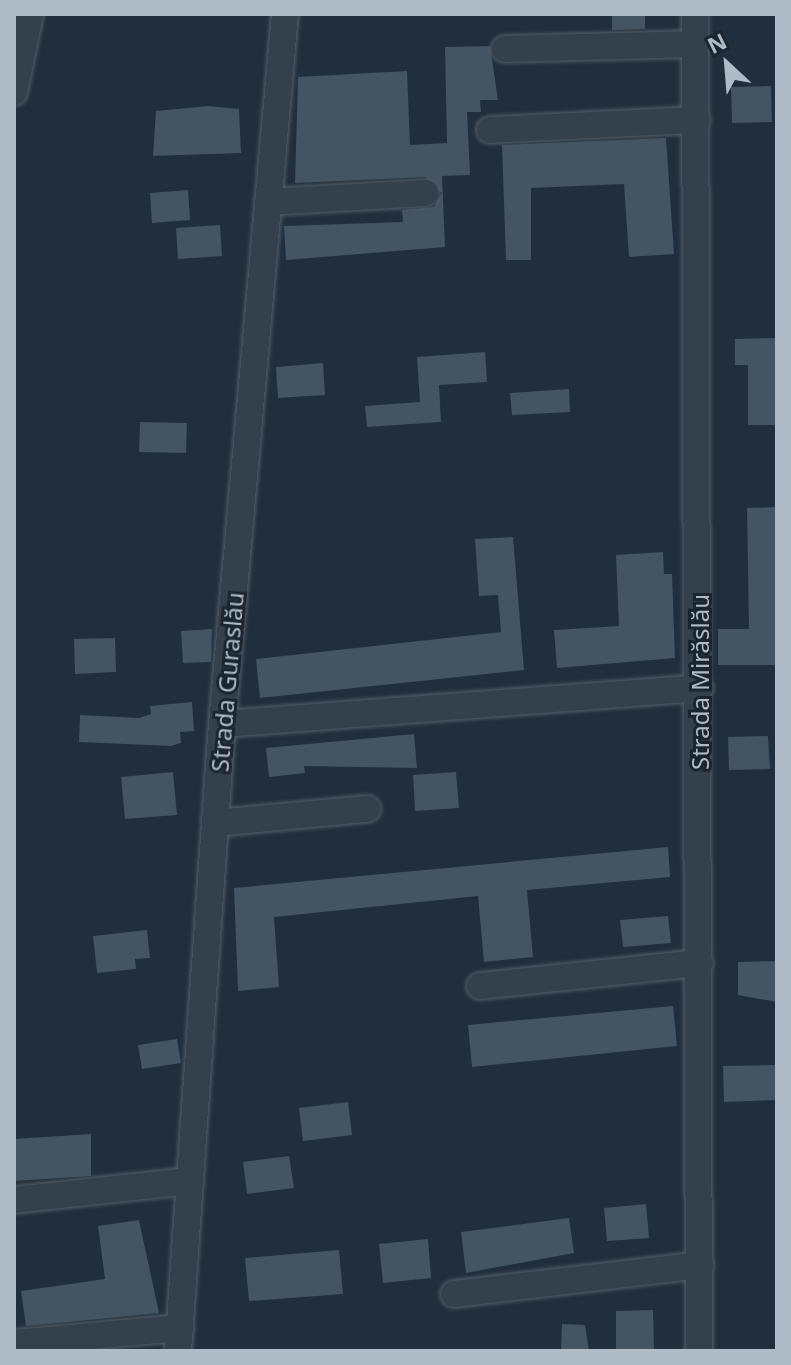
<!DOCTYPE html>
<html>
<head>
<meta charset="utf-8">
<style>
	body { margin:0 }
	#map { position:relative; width:791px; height:1365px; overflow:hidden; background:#212e3b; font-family:"Noto Sans",sans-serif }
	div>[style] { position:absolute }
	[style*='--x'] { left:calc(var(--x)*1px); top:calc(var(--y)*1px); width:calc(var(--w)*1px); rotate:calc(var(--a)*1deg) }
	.building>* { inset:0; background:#445462 }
	.roads { filter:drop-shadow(0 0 2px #525e69) drop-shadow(0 0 2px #525e69) }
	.minor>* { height:26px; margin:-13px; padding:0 13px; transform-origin:13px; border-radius:13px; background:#34404b }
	span { translate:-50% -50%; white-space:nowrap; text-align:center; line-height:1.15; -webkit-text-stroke:6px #1a2530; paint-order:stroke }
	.street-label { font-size:24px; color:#afbbc7 }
	.frame { position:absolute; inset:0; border:16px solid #afbbc7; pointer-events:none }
	.north { position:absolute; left:687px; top:24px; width:80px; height:80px; -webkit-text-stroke:6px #1a2530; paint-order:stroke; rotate:334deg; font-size:22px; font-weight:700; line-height:32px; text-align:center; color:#afbbc7 }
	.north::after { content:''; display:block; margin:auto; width:28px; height:36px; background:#afbbc7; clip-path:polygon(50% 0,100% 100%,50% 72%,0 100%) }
</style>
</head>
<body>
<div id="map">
	<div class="building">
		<i style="clip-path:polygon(612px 14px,645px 14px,645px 29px,612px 30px)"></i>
		<i style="clip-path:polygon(490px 46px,498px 100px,480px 100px,481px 112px,467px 112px,470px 175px,442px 176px,445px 247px,286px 260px,284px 226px,403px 222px,402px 210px,434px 207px,442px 193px,425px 177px,295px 183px,298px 77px,407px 71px,410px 145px,447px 143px,445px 47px)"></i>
		<i style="clip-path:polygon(771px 86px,772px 122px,732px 123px,731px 87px)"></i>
		<i style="clip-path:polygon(208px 106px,239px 109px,241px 153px,153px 156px,156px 111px)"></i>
		<i style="clip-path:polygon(666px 138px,674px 254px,629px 257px,624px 184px,531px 188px,531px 260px,506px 260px,502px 145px)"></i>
		<i style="clip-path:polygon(188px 190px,190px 220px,152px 223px,150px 193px)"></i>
		<i style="clip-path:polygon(220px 225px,222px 256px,178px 259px,176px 228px)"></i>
		<i style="clip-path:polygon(777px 338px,777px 425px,748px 425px,748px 365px,735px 365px,735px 339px)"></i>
		<i style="clip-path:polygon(485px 352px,487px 382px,439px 385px,441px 422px,367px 427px,365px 406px,420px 402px,417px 357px)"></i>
		<i style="clip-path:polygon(323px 363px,325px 395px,278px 398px,276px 367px)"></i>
		<i style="clip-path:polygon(569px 389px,570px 412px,512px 415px,510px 393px)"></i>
		<i style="clip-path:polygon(140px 422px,187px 423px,186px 453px,139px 452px)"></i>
		<i style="clip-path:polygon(777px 507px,777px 665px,718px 665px,718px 629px,749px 629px,747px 508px)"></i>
		<i style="clip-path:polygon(513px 537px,524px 670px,260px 698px,256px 659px,501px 632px,498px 595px,479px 596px,475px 539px)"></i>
		<i style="clip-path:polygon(663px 552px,664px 574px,672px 574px,675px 658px,557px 668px,554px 630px,619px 626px,616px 555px)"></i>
		<i style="clip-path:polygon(212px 629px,211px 662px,183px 663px,181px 631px)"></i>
		<i style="clip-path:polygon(115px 638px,116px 672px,75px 674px,74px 639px)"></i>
		<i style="clip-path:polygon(192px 702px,194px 731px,180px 732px,181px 743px,171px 746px,79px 742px,80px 715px,139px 718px,151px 714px,150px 706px)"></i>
		<i style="clip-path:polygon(414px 734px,417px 768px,304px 766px,305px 773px,269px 777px,266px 748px)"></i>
		<i style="clip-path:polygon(768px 736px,770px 769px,729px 770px,728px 737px)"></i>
		<i style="clip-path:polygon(173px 772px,177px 815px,125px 819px,121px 777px)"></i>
		<i style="clip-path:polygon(456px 772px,459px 808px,415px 811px,413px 775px)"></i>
		<i style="clip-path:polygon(668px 847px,670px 877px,527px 890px,533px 957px,484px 962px,478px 896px,274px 917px,279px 987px,238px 991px,234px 888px)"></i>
		<i style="clip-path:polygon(668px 916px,671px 943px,623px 947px,620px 920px)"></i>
		<i style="clip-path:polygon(147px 930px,150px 958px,135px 959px,136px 969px,97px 973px,93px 936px)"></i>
		<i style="clip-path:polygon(777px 961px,777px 1002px,738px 995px,738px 962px)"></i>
		<i style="clip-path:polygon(673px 1006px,677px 1046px,472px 1067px,468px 1025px)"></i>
		<i style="clip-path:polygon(177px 1039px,181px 1063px,142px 1069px,138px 1045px)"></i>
		<i style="clip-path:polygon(777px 1065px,777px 1100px,724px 1102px,723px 1066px)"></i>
		<i style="clip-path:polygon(348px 1102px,352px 1135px,303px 1141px,299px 1108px)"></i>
		<i style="clip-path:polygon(91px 1134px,91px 1176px,14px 1181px,14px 1139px)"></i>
		<i style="clip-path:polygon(289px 1156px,294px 1188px,247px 1194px,243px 1162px)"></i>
		<i style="clip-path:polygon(646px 1204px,649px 1238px,607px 1241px,604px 1208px)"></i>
		<i style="clip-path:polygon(569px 1218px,574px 1253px,466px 1273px,461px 1232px)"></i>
		<i style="clip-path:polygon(139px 1220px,159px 1313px,26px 1326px,21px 1291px,105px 1279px,98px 1226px)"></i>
		<i style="clip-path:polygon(428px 1239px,431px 1278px,383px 1283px,379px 1244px)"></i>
		<i style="clip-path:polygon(339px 1250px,343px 1294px,249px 1301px,245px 1258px)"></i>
		<i style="clip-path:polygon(653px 1310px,654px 1351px,616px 1351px,616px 1311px)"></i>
		<i style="clip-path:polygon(562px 1324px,585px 1325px,589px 1351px,561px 1351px)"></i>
	</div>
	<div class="roads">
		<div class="minor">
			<i style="--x:695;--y:14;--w:1337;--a:89.83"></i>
			<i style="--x:505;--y:49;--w:190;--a:-1.5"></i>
			<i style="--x:14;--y:92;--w:80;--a:-78.4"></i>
			<i style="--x:490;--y:130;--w:207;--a:-2.8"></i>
			<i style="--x:268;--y:202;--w:158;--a:-3.3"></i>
			<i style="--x:222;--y:724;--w:479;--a:-4.3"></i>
			<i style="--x:215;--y:823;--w:153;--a:-5.3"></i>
			<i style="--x:480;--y:986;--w:221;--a:-6"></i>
			<i style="--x:14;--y:1200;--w:177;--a:-6.2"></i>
			<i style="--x:454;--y:1294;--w:248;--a:-6.7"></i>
			<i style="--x:14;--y:1343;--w:167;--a:-5.2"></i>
			<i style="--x:178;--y:1351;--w:629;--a:-85.99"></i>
			<i style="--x:222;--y:724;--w:713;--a:-84.93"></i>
		</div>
	</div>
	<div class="street-label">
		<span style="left:227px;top:682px;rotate:-85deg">Strada Guraslău</span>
		<span style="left:700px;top:682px;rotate:-90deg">Strada Mirăslău</span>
	</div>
	<div class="frame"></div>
	<div class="north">N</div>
</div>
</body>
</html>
